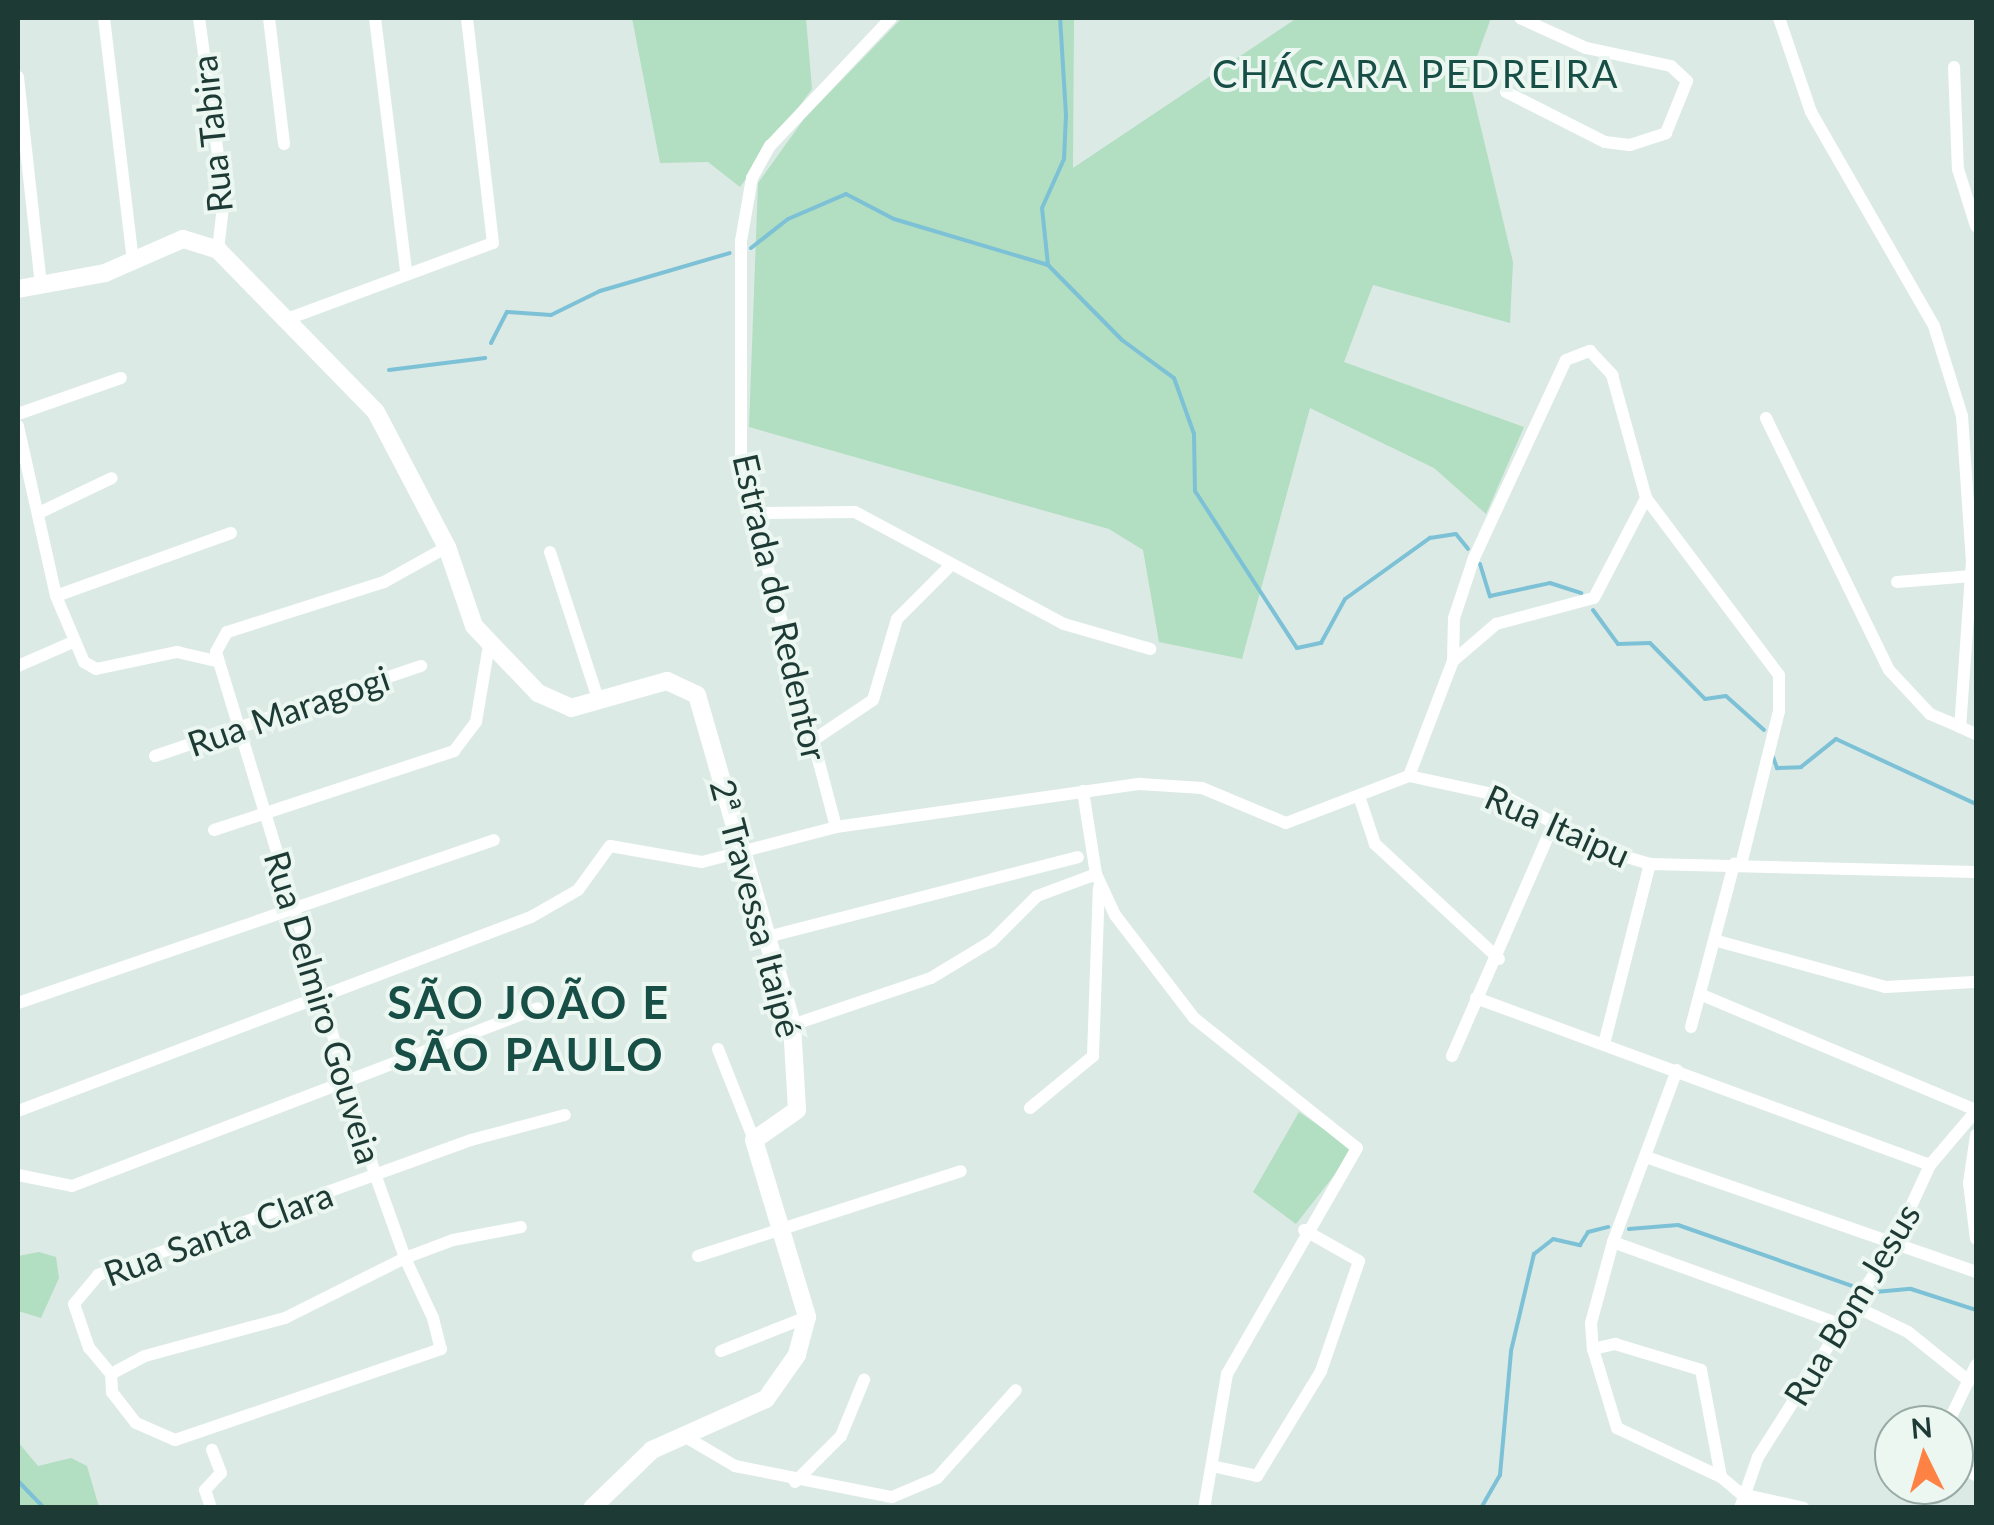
<!DOCTYPE html>
<html>
<head>
<meta charset="utf-8">
<style>
	body { margin:0 }
	#map { position:relative; width:1994px; height:1525px; overflow:hidden; background:#dceae5; font-family:Lato,sans-serif }
	div>[style] { position:absolute }
	[style*='--x'] { left:calc(var(--x)*1px); top:calc(var(--y)*1px); width:calc(var(--w)*1px); rotate:calc(var(--a)*1deg) }
	.green>* { inset:0; background:#b2dec2 }
	.stream>* { height:4px; margin:-2px; padding:0 2px; transform-origin:2px; border-radius:2px; background:#7dc1d6 }
	.minor>* { height:12px; margin:-6px; padding:0 6px; transform-origin:6px; border-radius:6px; background:#fff }
	.tertiary>* { height:18px; margin:-9px; padding:0 9px; transform-origin:9px; border-radius:9px; background:#fff }
	span { translate:-50% -50%; white-space:nowrap; text-align:center; line-height:1.15; -webkit-text-stroke:8px #ecf7f2; paint-order:stroke }
	.street-label { font-size:35px; color:#1d3a35 }
	.neighbourhood-label { font-size:38px; color:#174e45; letter-spacing:2.5px }
	.district-label { font-size:45px; color:#174e45; font-weight:700; letter-spacing:2.5px }
	.frame { position:absolute; inset:0; border:20px solid #1d3a35; pointer-events:none }
	.north { position:absolute; left:1874px; top:1405px; width:100px; height:100px; box-sizing:border-box; background:#ecf7f2; border:2px solid #99aba6; border-radius:50%; rotate:355deg; font-size:28px; font-weight:700; line-height:40px; text-align:center; color:#1d3a35 }
	.north::after { content:''; display:block; margin:auto; width:35px; height:45px; background:#ff8245; clip-path:polygon(50% 0,100% 100%,50% 72%,0 100%) }
</style>
</head>
<body>
<div id="map">
	<div class="green">
		<i style="clip-path:polygon(632px 18px,806px 18px,812px 89px,740px 187px,708px 162px,660px 163px)"></i>
		<i style="clip-path:polygon(902px 18px,1074px 18px,1073px 168px,1297px 18px,1491px 18px,1469px 78px,1513px 262px,1510px 323px,1373px 285px,1344px 362px,1524px 427px,1486px 514px,1434px 468px,1310px 408px,1242px 659px,1159px 642px,1143px 550px,1109px 529px,749px 427px,758px 183px,804px 119px)"></i>
		<i style="clip-path:polygon(1299px 1112px,1354px 1150px,1296px 1224px,1253px 1192px)"></i>
		<i style="clip-path:polygon(39px 1252px,56px 1257px,59px 1278px,41px 1318px,18px 1311px,18px 1256px)"></i>
		<i style="clip-path:polygon(18px 1442px,38px 1466px,71px 1458px,87px 1466px,99px 1507px,18px 1507px)"></i>
	</div>
	<div class="stream">
		<i style="--x:751;--y:248;--w:47;--a:-38.1"></i>
		<i style="--x:788;--y:219;--w:63;--a:-23.3"></i>
		<i style="--x:846;--y:194;--w:54;--a:27.5"></i>
		<i style="--x:894;--y:219;--w:161;--a:16.6"></i>
		<i style="--x:1048;--y:265;--w:105;--a:45.4"></i>
		<i style="--x:1122;--y:340;--w:64;--a:36.2"></i>
		<i style="--x:1174;--y:378;--w:59;--a:70.3"></i>
		<i style="--x:1194;--y:434;--w:57;--a:89"></i>
		<i style="--x:1195;--y:491;--w:187;--a:57"></i>
		<i style="--x:1297;--y:648;--w:25;--a:-12"></i>
		<i style="--x:1321;--y:643;--w:50;--a:-61.4"></i>
		<i style="--x:1345;--y:599;--w:105;--a:-35.7"></i>
		<i style="--x:1430;--y:538;--w:26;--a:-9"></i>
		<i style="--x:1456;--y:534;--w:19;--a:51"></i>
		<i style="--x:1048;--y:265;--w:57;--a:-96"></i>
		<i style="--x:1042;--y:208;--w:54;--a:-65.8"></i>
		<i style="--x:1064;--y:159;--w:44;--a:-87.4"></i>
		<i style="--x:1066;--y:115;--w:97;--a:-93.5"></i>
		<i style="--x:491;--y:343;--w:35;--a:-63"></i>
		<i style="--x:507;--y:312;--w:44;--a:3.9"></i>
		<i style="--x:551;--y:315;--w:55;--a:-26.1"></i>
		<i style="--x:600;--y:291;--w:135;--a:-16.3"></i>
		<i style="--x:389;--y:370;--w:97;--a:-7.1"></i>
		<i style="--x:1480;--y:564;--w:34;--a:73"></i>
		<i style="--x:1490;--y:596;--w:61;--a:-12.2"></i>
		<i style="--x:1550;--y:583;--w:33;--a:18"></i>
		<i style="--x:1593;--y:610;--w:42;--a:53.7"></i>
		<i style="--x:1618;--y:644;--w:32;--a:-2"></i>
		<i style="--x:1650;--y:643;--w:78;--a:45.5"></i>
		<i style="--x:1705;--y:699;--w:21;--a:-8"></i>
		<i style="--x:1726;--y:696;--w:51;--a:41.8"></i>
		<i style="--x:1773;--y:757;--w:12;--a:70"></i>
		<i style="--x:1777;--y:768;--w:24;--a:-2"></i>
		<i style="--x:1801;--y:767;--w:45;--a:-38.7"></i>
		<i style="--x:1836;--y:739;--w:154;--a:24.9"></i>
		<i style="--x:1629;--y:1229;--w:49;--a:-4.7"></i>
		<i style="--x:1678;--y:1225;--w:188;--a:19.3"></i>
		<i style="--x:1875;--y:1292;--w:36;--a:-5"></i>
		<i style="--x:1911;--y:1289;--w:68;--a:17.9"></i>
		<i style="--x:18;--y:1481;--w:37;--a:46"></i>
		<i style="--x:1481;--y:1508;--w:38;--a:-60"></i>
		<i style="--x:1500;--y:1475;--w:124;--a:-84.9"></i>
		<i style="--x:1511;--y:1351;--w:100;--a:-76.7"></i>
		<i style="--x:1534;--y:1254;--w:24;--a:-38"></i>
		<i style="--x:1553;--y:1239;--w:28;--a:13"></i>
		<i style="--x:1580;--y:1245;--w:15;--a:-58"></i>
		<i style="--x:1588;--y:1232;--w:21;--a:-14"></i>
	</div>
	<div class="minor">
		<i style="--x:104;--y:18;--w:245;--a:83.2"></i>
		<i style="--x:199;--y:18;--w:182;--a:82.1"></i>
		<i style="--x:224;--y:198;--w:52;--a:96.6"></i>
		<i style="--x:269;--y:18;--w:127;--a:83.2"></i>
		<i style="--x:375;--y:18;--w:255;--a:83"></i>
		<i style="--x:1779;--y:18;--w:99;--a:71.2"></i>
		<i style="--x:1811;--y:112;--w:247;--a:60.1"></i>
		<i style="--x:1934;--y:326;--w:94;--a:72.7"></i>
		<i style="--x:1962;--y:416;--w:145;--a:86.1"></i>
		<i style="--x:1972;--y:561;--w:166;--a:94.1"></i>
		<i style="--x:1960;--y:727;--w:17;--a:24"></i>
		<i style="--x:1954;--y:67;--w:102;--a:87.8"></i>
		<i style="--x:1958;--y:169;--w:60;--a:72.5"></i>
		<i style="--x:18;--y:77;--w:209;--a:83.7"></i>
		<i style="--x:1506;--y:92;--w:111;--a:26.8"></i>
		<i style="--x:1605;--y:142;--w:25;--a:7"></i>
		<i style="--x:1630;--y:145;--w:38;--a:-18"></i>
		<i style="--x:1666;--y:133;--w:56;--a:-68"></i>
		<i style="--x:1687;--y:81;--w:22;--a:-137"></i>
		<i style="--x:1671;--y:66;--w:87;--a:-168"></i>
		<i style="--x:1586;--y:48;--w:72;--a:-155.6"></i>
		<i style="--x:290;--y:318;--w:216;--a:-20.3"></i>
		<i style="--x:493;--y:243;--w:226;--a:-96.6"></i>
		<i style="--x:18;--y:414;--w:109;--a:-19.3"></i>
		<i style="--x:1766;--y:418;--w:280;--a:64"></i>
		<i style="--x:1889;--y:670;--w:60;--a:47"></i>
		<i style="--x:1930;--y:714;--w:33;--a:23"></i>
		<i style="--x:18;--y:426;--w:174;--a:77.4"></i>
		<i style="--x:56;--y:596;--w:72;--a:67"></i>
		<i style="--x:84;--y:662;--w:14;--a:30"></i>
		<i style="--x:96;--y:669;--w:83;--a:-11.9"></i>
		<i style="--x:177;--y:652;--w:40;--a:13"></i>
		<i style="--x:43;--y:511;--w:76;--a:-25.6"></i>
		<i style="--x:755;--y:513;--w:100;--a:-0.6"></i>
		<i style="--x:855;--y:512;--w:237;--a:28.2"></i>
		<i style="--x:1064;--y:624;--w:90;--a:16.2"></i>
		<i style="--x:447;--y:547;--w:72;--a:150.9"></i>
		<i style="--x:384;--y:582;--w:165;--a:162.3"></i>
		<i style="--x:227;--y:632;--w:23;--a:119"></i>
		<i style="--x:216;--y:652;--w:546;--a:73.06"></i>
		<i style="--x:375;--y:1174;--w:89;--a:70.3"></i>
		<i style="--x:405;--y:1258;--w:66;--a:65"></i>
		<i style="--x:433;--y:1318;--w:32;--a:76"></i>
		<i style="--x:441;--y:1349;--w:281;--a:161.1"></i>
		<i style="--x:175;--y:1440;--w:43;--a:-156.4"></i>
		<i style="--x:136;--y:1423;--w:39;--a:-128"></i>
		<i style="--x:112;--y:1392;--w:18;--a:-93"></i>
		<i style="--x:111;--y:1374;--w:38;--a:-28"></i>
		<i style="--x:145;--y:1356;--w:145;--a:-15.2"></i>
		<i style="--x:285;--y:1318;--w:134;--a:-26.6"></i>
		<i style="--x:405;--y:1258;--w:51;--a:-20.6"></i>
		<i style="--x:453;--y:1240;--w:69;--a:-10.8"></i>
		<i style="--x:550;--y:552;--w:158;--a:71.9"></i>
		<i style="--x:1897;--y:582;--w:75;--a:-4.6"></i>
		<i style="--x:56;--y:596;--w:186;--a:-19.8"></i>
		<i style="--x:1453;--y:661;--w:57;--a:-40.7"></i>
		<i style="--x:1496;--y:624;--w:101;--a:-14.9"></i>
		<i style="--x:1594;--y:598;--w:113;--a:-62.5"></i>
		<i style="--x:18;--y:666;--w:58;--a:-23.5"></i>
		<i style="--x:812;--y:741;--w:73;--a:-33.9"></i>
		<i style="--x:873;--y:700;--w:84;--a:-73.5"></i>
		<i style="--x:897;--y:619;--w:72;--a:-45"></i>
		<i style="--x:155;--y:756;--w:281;--a:-18.7"></i>
		<i style="--x:1409;--y:776;--w:123;--a:-69.1"></i>
		<i style="--x:1453;--y:661;--w:43;--a:-88.7"></i>
		<i style="--x:1454;--y:618;--w:63;--a:-71.6"></i>
		<i style="--x:1474;--y:558;--w:218;--a:-65.1"></i>
		<i style="--x:1566;--y:360;--w:26;--a:-21"></i>
		<i style="--x:1590;--y:351;--w:33;--a:47"></i>
		<i style="--x:1612;--y:375;--w:128;--a:74.5"></i>
		<i style="--x:1646;--y:498;--w:221;--a:53.1"></i>
		<i style="--x:1779;--y:675;--w:36;--a:90"></i>
		<i style="--x:1779;--y:711;--w:158;--a:103.9"></i>
		<i style="--x:1359;--y:796;--w:51;--a:71.6"></i>
		<i style="--x:1375;--y:844;--w:169;--a:42.8"></i>
		<i style="--x:836;--y:827;--w:371;--a:-104.8"></i>
		<i style="--x:741;--y:468;--w:227;--a:-90"></i>
		<i style="--x:741;--y:241;--w:64;--a:-80.1"></i>
		<i style="--x:752;--y:178;--w:37;--a:-61"></i>
		<i style="--x:770;--y:146;--w:176;--a:-46.6"></i>
		<i style="--x:214;--y:830;--w:253;--a:-18.2"></i>
		<i style="--x:454;--y:751;--w:36;--a:-53"></i>
		<i style="--x:476;--y:722;--w:78;--a:-80.4"></i>
		<i style="--x:1096;--y:874;--w:45;--a:65.1"></i>
		<i style="--x:1115;--y:915;--w:130;--a:52.5"></i>
		<i style="--x:1194;--y:1018;--w:208;--a:38.6"></i>
		<i style="--x:1357;--y:1148;--w:261;--a:119.9"></i>
		<i style="--x:1227;--y:1374;--w:136;--a:99.7"></i>
		<i style="--x:767;--y:937;--w:321;--a:-14.4"></i>
		<i style="--x:1721;--y:942;--w:171;--a:15.3"></i>
		<i style="--x:1886;--y:987;--w:88;--a:-3.3"></i>
		<i style="--x:1702;--y:995;--w:297;--a:22.8"></i>
		<i style="--x:1476;--y:998;--w:484;--a:20.2"></i>
		<i style="--x:18;--y:1003;--w:503;--a:-18.9"></i>
		<i style="--x:792;--y:1025;--w:147;--a:-18.7"></i>
		<i style="--x:931;--y:978;--w:71;--a:-31.2"></i>
		<i style="--x:992;--y:941;--w:64;--a:-45"></i>
		<i style="--x:1037;--y:896;--w:63;--a:-20.4"></i>
		<i style="--x:1096;--y:874;--w:84;--a:-98.9"></i>
		<i style="--x:1691;--y:1027;--w:169;--a:-75.2"></i>
		<i style="--x:1604;--y:1044;--w:186;--a:-75.7"></i>
		<i style="--x:718;--y:1049;--w:98;--a:68.4"></i>
		<i style="--x:1452;--y:1056;--w:254;--a:-66.4"></i>
		<i style="--x:1677;--y:1070;--w:184;--a:110.4"></i>
		<i style="--x:1613;--y:1242;--w:84;--a:105.2"></i>
		<i style="--x:1591;--y:1323;--w:26;--a:86"></i>
		<i style="--x:1593;--y:1349;--w:83;--a:73.1"></i>
		<i style="--x:1617;--y:1428;--w:115;--a:25.2"></i>
		<i style="--x:1721;--y:1477;--w:48;--a:40"></i>
		<i style="--x:1030;--y:1108;--w:82;--a:-39.5"></i>
		<i style="--x:1093;--y:1056;--w:168;--a:-88"></i>
		<i style="--x:18;--y:1111;--w:548;--a:-20.71"></i>
		<i style="--x:531;--y:917;--w:54;--a:-29.9"></i>
		<i style="--x:578;--y:890;--w:54;--a:-54"></i>
		<i style="--x:610;--y:846;--w:93;--a:9.9"></i>
		<i style="--x:702;--y:862;--w:138;--a:-14.6"></i>
		<i style="--x:836;--y:827;--w:307;--a:-8.1"></i>
		<i style="--x:1140;--y:784;--w:62;--a:3.7"></i>
		<i style="--x:1202;--y:788;--w:91;--a:22.6"></i>
		<i style="--x:1286;--y:823;--w:132;--a:-20.9"></i>
		<i style="--x:1409;--y:776;--w:99;--a:12.2"></i>
		<i style="--x:1506;--y:797;--w:111;--a:28.7"></i>
		<i style="--x:1603;--y:850;--w:49;--a:16.6"></i>
		<i style="--x:1650;--y:864;--w:326;--a:1.4"></i>
		<i style="--x:1976;--y:1135;--w:49;--a:98.3"></i>
		<i style="--x:1969;--y:1183;--w:56;--a:82.9"></i>
		<i style="--x:1646;--y:1157;--w:349;--a:19.2"></i>
		<i style="--x:18;--y:1175;--w:55;--a:11.5"></i>
		<i style="--x:72;--y:1186;--w:498;--a:-20.9"></i>
		<i style="--x:1613;--y:1242;--w:244;--a:19.9"></i>
		<i style="--x:698;--y:1256;--w:276;--a:-17.9"></i>
		<i style="--x:1854;--y:1306;--w:60;--a:25.7"></i>
		<i style="--x:1908;--y:1332;--w:78;--a:38.8"></i>
		<i style="--x:1593;--y:1349;--w:23;--a:-13"></i>
		<i style="--x:1615;--y:1344;--w:90;--a:16.8"></i>
		<i style="--x:1701;--y:1370;--w:109;--a:79.4"></i>
		<i style="--x:721;--y:1351;--w:92;--a:-21.6"></i>
		<i style="--x:111;--y:1374;--w:34;--a:-130"></i>
		<i style="--x:89;--y:1348;--w:46;--a:-108.8"></i>
		<i style="--x:74;--y:1304;--w:38;--a:-50"></i>
		<i style="--x:98;--y:1275;--w:397;--a:-19.9"></i>
		<i style="--x:471;--y:1140;--w:97;--a:-14.9"></i>
		<i style="--x:1947;--y:1425;--w:67;--a:-64.2"></i>
		<i style="--x:684;--y:1436;--w:59;--a:30.5"></i>
		<i style="--x:735;--y:1466;--w:160;--a:11.2"></i>
		<i style="--x:892;--y:1497;--w:49;--a:-22.9"></i>
		<i style="--x:937;--y:1478;--w:118;--a:-48.1"></i>
		<i style="--x:1954;--y:1464;--w:25;--a:27"></i>
		<i style="--x:1212;--y:1466;--w:46;--a:12.5"></i>
		<i style="--x:1257;--y:1476;--w:123;--a:-58.6"></i>
		<i style="--x:1321;--y:1371;--w:116;--a:-70.9"></i>
		<i style="--x:1359;--y:1261;--w:63;--a:-150.6"></i>
		<i style="--x:795;--y:1482;--w:65;--a:-45"></i>
		<i style="--x:841;--y:1436;--w:61;--a:-67.7"></i>
		<i style="--x:1746;--y:1495;--w:59;--a:12.6"></i>
		<i style="--x:211;--y:1508;--w:19;--a:-108"></i>
		<i style="--x:205;--y:1490;--w:23;--a:-47"></i>
		<i style="--x:221;--y:1473;--w:25;--a:-111"></i>
		<i style="--x:1740;--y:1508;--w:54;--a:-70.6"></i>
		<i style="--x:1758;--y:1457;--w:254;--a:-57.6"></i>
		<i style="--x:1894;--y:1243;--w:86;--a:-65.2"></i>
		<i style="--x:1930;--y:1165;--w:71;--a:-49.6"></i>
	</div>
	<div class="tertiary">
		<i style="--x:18;--y:289;--w:88;--a:-10.4"></i>
		<i style="--x:105;--y:273;--w:85;--a:-23.6"></i>
		<i style="--x:183;--y:239;--w:37;--a:17"></i>
		<i style="--x:218;--y:250;--w:226;--a:45.7"></i>
		<i style="--x:376;--y:412;--w:153;--a:62.3"></i>
		<i style="--x:447;--y:547;--w:83;--a:71.1"></i>
		<i style="--x:474;--y:626;--w:93;--a:46.3"></i>
		<i style="--x:538;--y:693;--w:36;--a:24"></i>
		<i style="--x:571;--y:708;--w:100;--a:-15.7"></i>
		<i style="--x:667;--y:681;--w:33;--a:25"></i>
		<i style="--x:697;--y:695;--w:343;--a:73.9"></i>
		<i style="--x:792;--y:1025;--w:85;--a:86.6"></i>
		<i style="--x:797;--y:1110;--w:52;--a:145.1"></i>
		<i style="--x:754;--y:1140;--w:185;--a:73.3"></i>
		<i style="--x:807;--y:1317;--w:39;--a:105"></i>
		<i style="--x:797;--y:1355;--w:54;--a:125.2"></i>
		<i style="--x:766;--y:1399;--w:125;--a:155.9"></i>
		<i style="--x:652;--y:1450;--w:83;--a:136"></i>
	</div>
	<div class="street-label">
		<span style="left:211px;top:134px;rotate:-96deg">Rua Tabira</span>
		<span style="left:781px;top:607px;rotate:77deg">Estrada do Redentor</span>
		<span style="left:288px;top:710px;rotate:-19deg">Rua Maragogi</span>
		<span style="left:1558px;top:825px;rotate:24deg">Rua Itaipu</span>
		<span style="left:757px;top:908px;rotate:75deg">2ª Travessa Itaipé</span>
		<span style="left:324px;top:1007px;rotate:73deg">Rua Delmiro Gouveia</span>
		<span style="left:218px;top:1233px;rotate:-20deg">Rua Santa Clara</span>
		<span style="left:1851px;top:1304px;rotate:-59deg">Rua Bom Jesus</span>
	</div>
	<div class="neighbourhood-label">
		<span style="left:1416px;top:74px">CHÁCARA PEDREIRA</span>
	</div>
	<div class="district-label">
		<span style="left:529px;top:1029px">SÃO JOÃO E<br>SÃO PAULO</span>
	</div>
	<div class="frame"></div>
	<div class="north">N</div>
</div>
</body>
</html>
